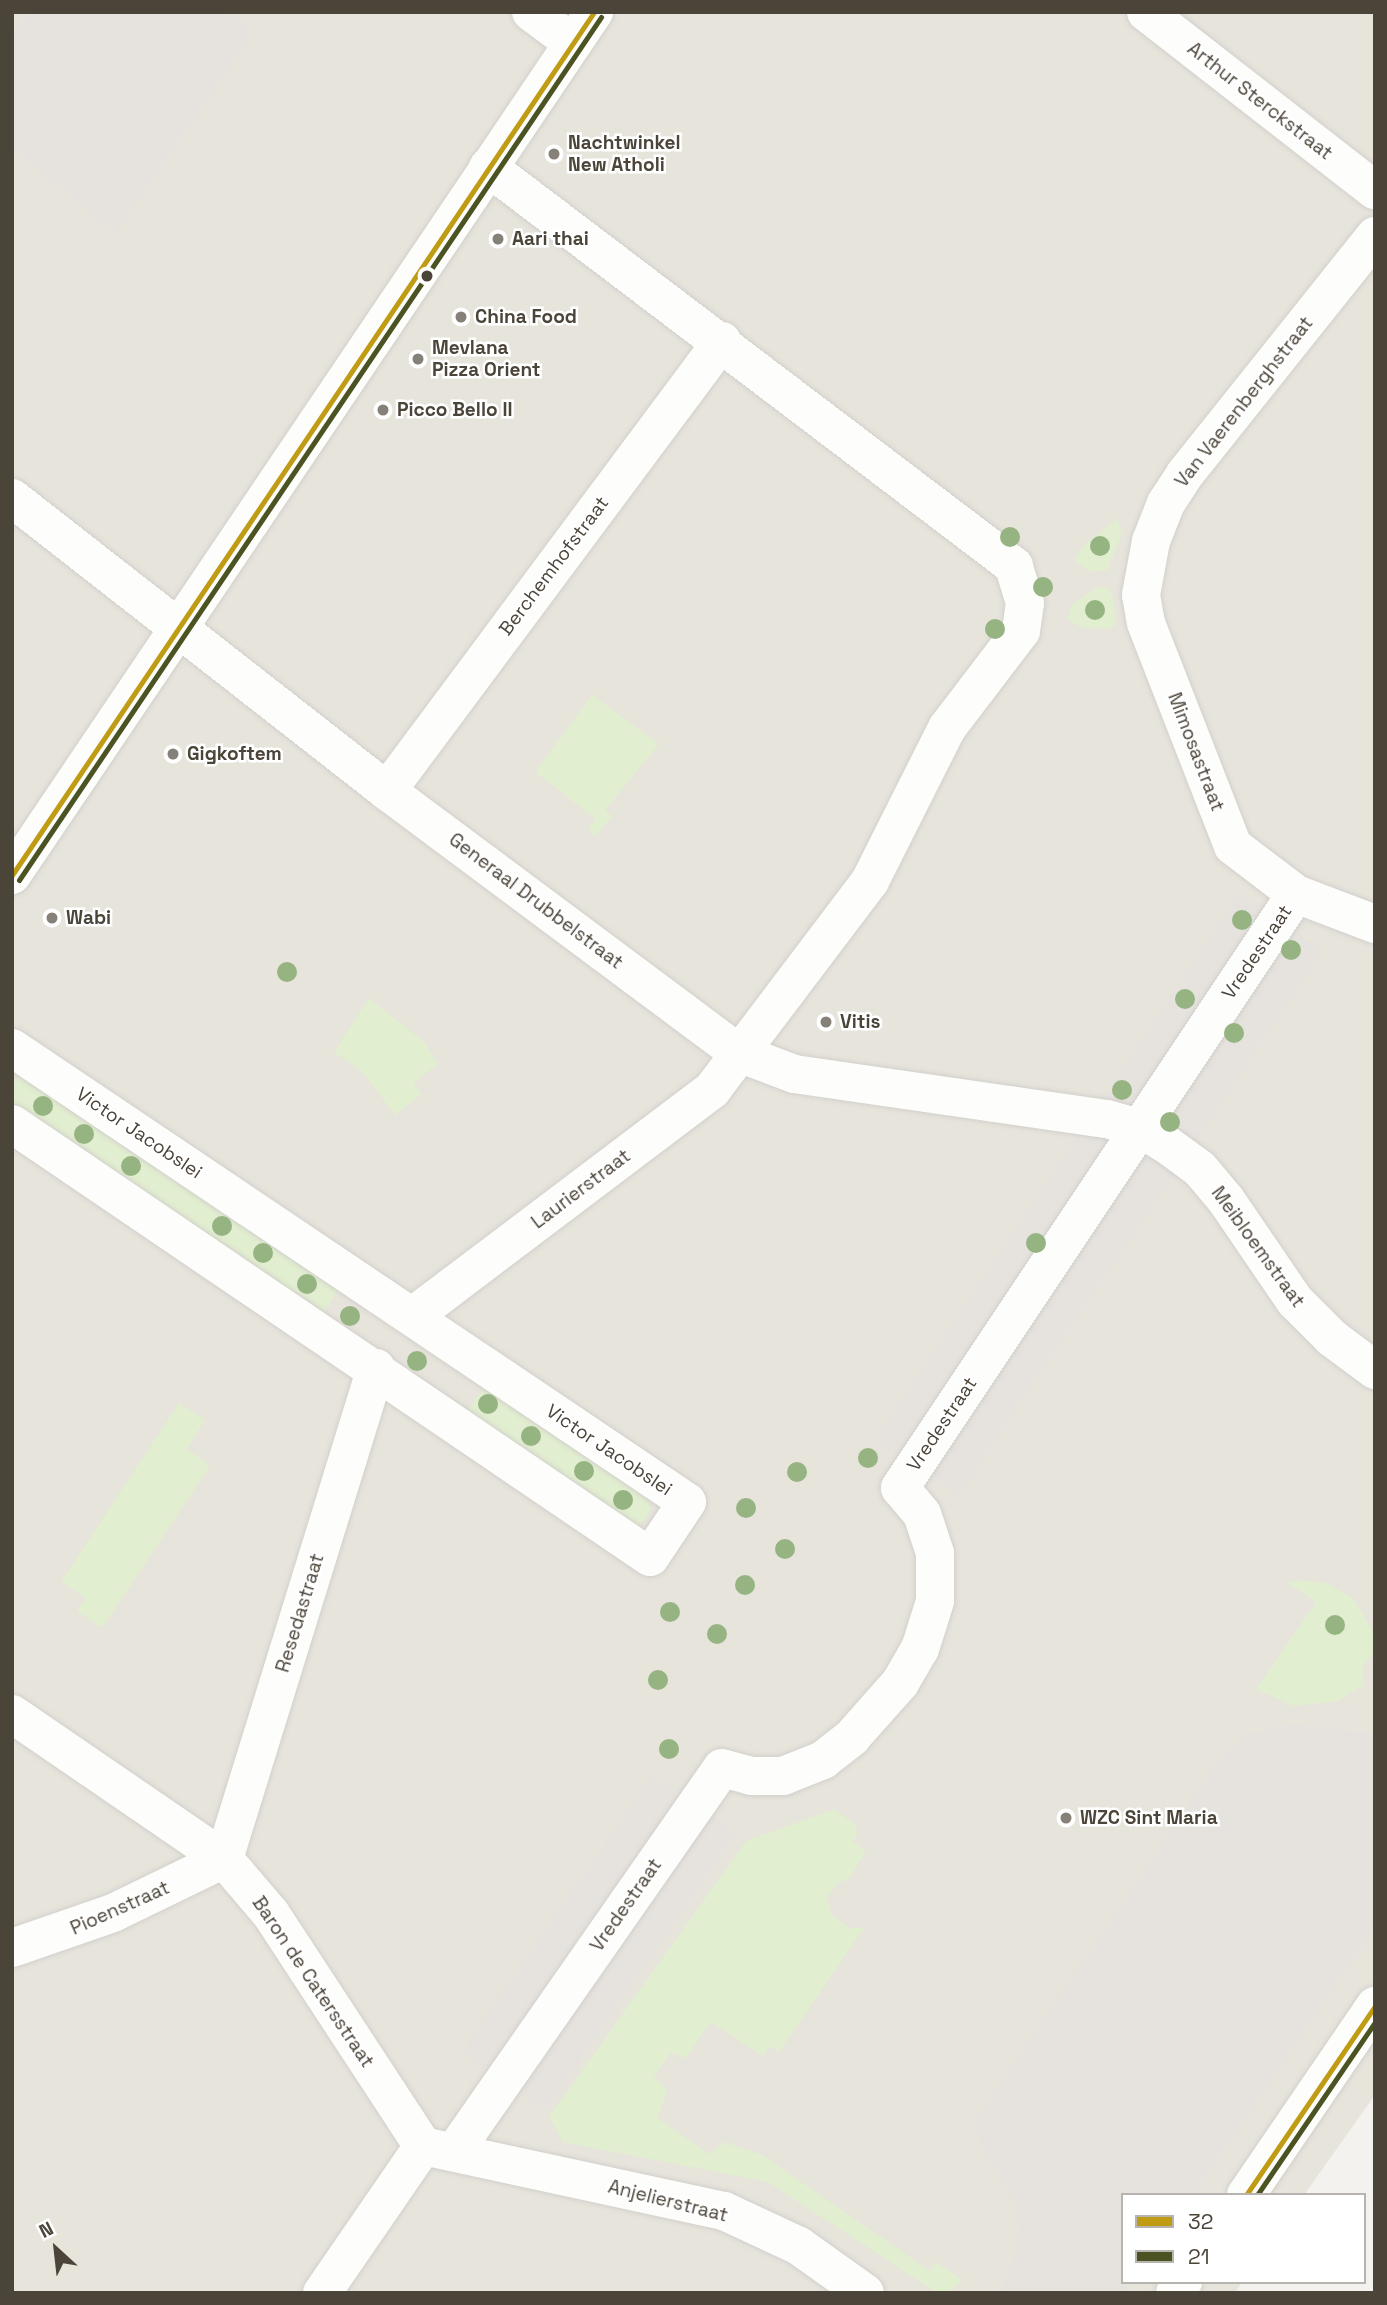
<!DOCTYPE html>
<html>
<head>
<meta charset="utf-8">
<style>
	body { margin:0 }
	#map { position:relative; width:1387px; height:2305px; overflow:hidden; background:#f4f2ee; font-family:"Space Grotesk",sans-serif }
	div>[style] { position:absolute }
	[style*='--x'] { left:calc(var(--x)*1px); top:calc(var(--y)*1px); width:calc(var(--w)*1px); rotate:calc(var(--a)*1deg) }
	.residential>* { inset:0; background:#e7e4dc }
	.industrial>* { inset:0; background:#e6e2de }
	.green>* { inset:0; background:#e1eecf }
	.parking>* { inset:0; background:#e6e3df }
	.roads { filter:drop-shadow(0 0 2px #d2d0cb) drop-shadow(0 0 2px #d2d0cb) }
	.minor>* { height:38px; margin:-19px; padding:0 19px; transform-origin:19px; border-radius:19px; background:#fdfdfc }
	.bus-1>* { height:5px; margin:-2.5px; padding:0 2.5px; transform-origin:2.5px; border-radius:2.5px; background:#c09c14 }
	.bus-2>* { height:5px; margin:-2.5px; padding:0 2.5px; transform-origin:2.5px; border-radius:2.5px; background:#4a5321 }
	.trees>* { width:20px; height:20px; margin:-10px; border-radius:50%; background:#96b382 }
	.dots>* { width:19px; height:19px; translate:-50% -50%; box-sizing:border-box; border:4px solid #fff; border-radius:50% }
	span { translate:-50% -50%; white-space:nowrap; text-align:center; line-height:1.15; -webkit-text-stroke:5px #fff; paint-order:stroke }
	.street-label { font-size:19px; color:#4b4439 }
	.poi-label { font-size:19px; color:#4b4439; font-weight:700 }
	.left { translate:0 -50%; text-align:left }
	.frame { position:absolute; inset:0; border:14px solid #4b4439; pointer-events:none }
	.legend { position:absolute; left:1121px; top:2193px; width:245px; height:91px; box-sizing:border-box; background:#fff; border:2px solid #b7b4b0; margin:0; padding:9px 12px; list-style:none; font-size:21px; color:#4b4439 }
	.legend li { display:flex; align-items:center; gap:14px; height:35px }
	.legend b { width:35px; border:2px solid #b7b4b0 }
	.north { position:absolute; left:21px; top:2214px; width:70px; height:70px; -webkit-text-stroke:5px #fff; paint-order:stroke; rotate:333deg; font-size:19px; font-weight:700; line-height:28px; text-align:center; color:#4b4439 }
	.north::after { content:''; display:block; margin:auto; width:24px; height:32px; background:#4b4439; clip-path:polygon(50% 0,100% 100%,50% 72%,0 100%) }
</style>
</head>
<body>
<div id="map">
	<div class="residential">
		<i style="clip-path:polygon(12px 12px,1375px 12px,1375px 2095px,1304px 2195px,1123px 2195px,1123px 2282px,1242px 2282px,1235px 2293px,12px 2293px)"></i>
	</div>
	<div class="industrial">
		<i style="clip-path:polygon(28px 12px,228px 12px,254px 31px,116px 233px,12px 149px,12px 32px)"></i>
	</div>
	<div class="green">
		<i style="clip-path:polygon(1117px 519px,1122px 534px,1107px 570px,1091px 572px,1074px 561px,1083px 546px)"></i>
		<i style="clip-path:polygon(1097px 587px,1108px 588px,1113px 598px,1116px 625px,1108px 629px,1082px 628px,1067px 619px,1072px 605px)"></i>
		<i style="clip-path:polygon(592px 695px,659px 744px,605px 810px,612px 816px,595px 836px,588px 830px,596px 819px,535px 772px)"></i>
		<i style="clip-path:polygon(369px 998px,424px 1042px,438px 1064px,413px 1083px,422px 1094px,395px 1115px,362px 1071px,334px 1052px)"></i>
		<i style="clip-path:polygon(21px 1073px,340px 1287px,322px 1315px,12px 1105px,12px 1086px)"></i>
		<i style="clip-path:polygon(487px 1383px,644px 1495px,651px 1509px,642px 1523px,634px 1525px,467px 1411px)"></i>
		<i style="clip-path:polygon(179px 1403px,205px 1420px,187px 1449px,210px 1466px,102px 1628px,77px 1611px,86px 1598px,61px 1582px)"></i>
		<i style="clip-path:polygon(1301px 1580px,1326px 1583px,1354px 1599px,1375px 1636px,1375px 1650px,1363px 1667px,1364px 1685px,1338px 1701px,1294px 1706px,1256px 1689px,1316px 1602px,1288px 1583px)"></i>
		<i style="clip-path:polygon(835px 1809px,855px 1825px,858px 1834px,853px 1841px,866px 1852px,848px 1880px,839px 1882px,827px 1897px,832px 1916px,849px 1928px,864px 1928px,779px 2052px,770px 2046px,763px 2056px,714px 2024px,708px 2025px,686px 2058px,670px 2053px,654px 2077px,668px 2091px,657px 2118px,709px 2154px,724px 2142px,762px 2155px,930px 2271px,936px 2262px,962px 2280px,950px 2293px,937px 2293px,768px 2182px,563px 2142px,549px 2117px,746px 1841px)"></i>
	</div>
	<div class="parking">
		<i style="clip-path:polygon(1239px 894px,1323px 950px,959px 1495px,875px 1440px)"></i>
		<i style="clip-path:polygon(1294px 1724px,1375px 1735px,1375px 1928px,1193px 2195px,1123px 2195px,1123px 2282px,1130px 2282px,1122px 2293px,1000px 2293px,1015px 2255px,1019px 2226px,1015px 2201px,982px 2150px,975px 2120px,1227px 1749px,1248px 1735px)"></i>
		<i style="clip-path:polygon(652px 1775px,737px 1833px,546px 2110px,462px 2052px)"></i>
	</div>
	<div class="roads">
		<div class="minor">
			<i style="--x:531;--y:12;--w:52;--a:36.4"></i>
			<i style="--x:1146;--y:12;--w:290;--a:37.9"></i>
			<i style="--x:1375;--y:236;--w:305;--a:128.6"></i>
			<i style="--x:1185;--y:474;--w:35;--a:123"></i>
			<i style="--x:1166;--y:503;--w:41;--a:111.5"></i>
			<i style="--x:1151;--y:541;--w:55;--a:100.5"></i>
			<i style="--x:1141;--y:595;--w:28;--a:80"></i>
			<i style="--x:1146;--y:623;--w:239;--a:68.7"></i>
			<i style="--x:1233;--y:846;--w:79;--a:37.3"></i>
			<i style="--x:1296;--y:894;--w:85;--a:20.8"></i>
			<i style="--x:12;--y:498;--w:476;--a:38"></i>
			<i style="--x:387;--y:791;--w:439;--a:36.7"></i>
			<i style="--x:739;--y:1053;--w:59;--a:20.9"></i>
			<i style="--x:794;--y:1074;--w:316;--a:8.2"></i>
			<i style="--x:1107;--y:1119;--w:33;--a:16"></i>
			<i style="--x:1139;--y:1128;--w:31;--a:31"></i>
			<i style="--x:1166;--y:1144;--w:42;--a:36.3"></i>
			<i style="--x:1200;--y:1169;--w:40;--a:50"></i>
			<i style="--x:1226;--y:1200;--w:122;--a:55.7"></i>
			<i style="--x:1295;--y:1301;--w:52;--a:45"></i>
			<i style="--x:1332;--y:1338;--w:54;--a:36.7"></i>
			<i style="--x:387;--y:791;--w:561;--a:-53.33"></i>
			<i style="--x:12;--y:875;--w:1041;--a:-56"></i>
			<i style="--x:12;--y:1048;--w:813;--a:33.92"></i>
			<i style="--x:687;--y:1502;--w:66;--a:123.9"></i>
			<i style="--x:650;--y:1557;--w:771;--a:-145.84"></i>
			<i style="--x:413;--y:1316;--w:375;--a:-37.1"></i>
			<i style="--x:712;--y:1090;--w:262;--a:-52.9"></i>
			<i style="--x:870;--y:881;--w:171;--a:-63.3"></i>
			<i style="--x:947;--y:728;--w:122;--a:-52.7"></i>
			<i style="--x:1021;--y:631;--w:28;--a:-82"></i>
			<i style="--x:1025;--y:603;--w:39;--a:-107"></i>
			<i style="--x:1014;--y:566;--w:660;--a:-142.82"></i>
			<i style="--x:12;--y:1714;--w:257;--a:34.4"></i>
			<i style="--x:224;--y:1859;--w:72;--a:49.5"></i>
			<i style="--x:271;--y:1914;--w:277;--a:56.8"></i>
			<i style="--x:224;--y:1859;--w:514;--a:-72.8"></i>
			<i style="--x:12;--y:1948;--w:107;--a:-19.1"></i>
			<i style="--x:113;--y:1913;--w:123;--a:-25.9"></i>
			<i style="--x:454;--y:2152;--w:468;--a:-55.1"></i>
			<i style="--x:722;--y:1768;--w:30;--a:15"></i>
			<i style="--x:751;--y:1776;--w:32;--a:0"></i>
			<i style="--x:783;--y:1776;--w:43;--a:-21.8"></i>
			<i style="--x:823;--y:1760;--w:37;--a:-38"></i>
			<i style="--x:852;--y:1737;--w:72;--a:-48.4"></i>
			<i style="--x:900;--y:1683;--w:39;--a:-60"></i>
			<i style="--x:920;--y:1649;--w:50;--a:-72.6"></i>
			<i style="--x:935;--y:1601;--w:48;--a:-90"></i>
			<i style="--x:935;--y:1553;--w:41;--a:-108.4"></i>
			<i style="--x:922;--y:1514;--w:34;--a:-130"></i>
			<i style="--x:900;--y:1488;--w:714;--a:-56.31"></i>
			<i style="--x:1246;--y:2195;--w:229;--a:-55.7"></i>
			<i style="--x:322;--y:2293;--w:178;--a:-55.5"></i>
			<i style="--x:423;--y:2146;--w:308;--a:12.2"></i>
			<i style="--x:724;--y:2211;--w:83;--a:25"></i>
			<i style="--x:799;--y:2246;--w:81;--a:35.5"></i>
			<i style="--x:1175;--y:2293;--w:14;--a:-54"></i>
		</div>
	</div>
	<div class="bus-1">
		<i style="--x:12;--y:875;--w:1041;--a:-56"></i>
		<i style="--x:1246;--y:2195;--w:229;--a:-55.7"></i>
	</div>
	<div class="bus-2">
		<i style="--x:19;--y:880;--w:1041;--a:-56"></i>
		<i style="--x:1257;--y:2195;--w:209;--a:-55.7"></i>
	</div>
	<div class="trees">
		<i style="left:1010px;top:537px"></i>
		<i style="left:1100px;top:546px"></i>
		<i style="left:1043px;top:587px"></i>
		<i style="left:1095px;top:610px"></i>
		<i style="left:995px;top:629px"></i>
		<i style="left:1242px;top:920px"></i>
		<i style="left:1291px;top:950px"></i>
		<i style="left:287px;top:972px"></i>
		<i style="left:1185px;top:999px"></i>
		<i style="left:1234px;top:1033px"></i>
		<i style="left:1122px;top:1090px"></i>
		<i style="left:43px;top:1106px"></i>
		<i style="left:1170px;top:1122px"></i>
		<i style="left:84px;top:1134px"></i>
		<i style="left:131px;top:1166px"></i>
		<i style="left:222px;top:1226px"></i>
		<i style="left:1036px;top:1243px"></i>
		<i style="left:263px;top:1253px"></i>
		<i style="left:307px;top:1284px"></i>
		<i style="left:350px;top:1316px"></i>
		<i style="left:417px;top:1361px"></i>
		<i style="left:488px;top:1404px"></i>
		<i style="left:531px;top:1436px"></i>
		<i style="left:868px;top:1458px"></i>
		<i style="left:584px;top:1471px"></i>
		<i style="left:797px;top:1472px"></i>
		<i style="left:623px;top:1500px"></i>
		<i style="left:746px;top:1508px"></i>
		<i style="left:785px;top:1549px"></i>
		<i style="left:745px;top:1585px"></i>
		<i style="left:670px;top:1612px"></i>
		<i style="left:1335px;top:1625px"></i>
		<i style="left:717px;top:1634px"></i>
		<i style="left:658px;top:1680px"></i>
		<i style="left:669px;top:1749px"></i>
	</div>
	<div class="dots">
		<i style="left:554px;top:154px;background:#868178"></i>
		<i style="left:498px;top:239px;background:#868178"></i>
		<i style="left:427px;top:276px;background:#4b4439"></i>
		<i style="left:461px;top:317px;background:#868178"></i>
		<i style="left:418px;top:359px;background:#868178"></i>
		<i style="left:383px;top:410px;background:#868178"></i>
		<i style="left:173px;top:754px;background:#868178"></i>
		<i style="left:52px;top:918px;background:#868178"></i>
		<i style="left:826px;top:1022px;background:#868178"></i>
		<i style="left:1066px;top:1818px;background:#868178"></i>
	</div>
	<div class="street-label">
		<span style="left:1260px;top:101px;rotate:38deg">Arthur Sterckstraat</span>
		<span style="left:1244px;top:402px;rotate:-52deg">Van Vaerenberghstraat</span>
		<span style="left:554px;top:566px;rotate:-53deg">Berchemhofstraat</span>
		<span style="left:1196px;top:752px;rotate:69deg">Mimosastraat</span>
		<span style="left:536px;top:901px;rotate:37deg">Generaal Drubbelstraat</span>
		<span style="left:1257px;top:952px;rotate:-56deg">Vredestraat</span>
		<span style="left:139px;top:1133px;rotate:34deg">Victor Jacobslei</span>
		<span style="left:581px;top:1189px;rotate:-37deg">Laurierstraat</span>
		<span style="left:1258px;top:1247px;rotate:54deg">Meibloemstraat</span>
		<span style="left:942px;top:1424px;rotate:-56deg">Vredestraat</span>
		<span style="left:609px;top:1450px;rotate:34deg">Victor Jacobslei</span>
		<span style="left:300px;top:1613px;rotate:-73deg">Resedastraat</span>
		<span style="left:626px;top:1905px;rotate:-55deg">Vredestraat</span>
		<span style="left:120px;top:1908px;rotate:-24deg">Pioenstraat</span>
		<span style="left:313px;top:1982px;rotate:56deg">Baron de Catersstraat</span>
		<span style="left:668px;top:2201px;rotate:14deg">Anjelierstraat</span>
	</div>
	<div class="poi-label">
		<span class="left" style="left:568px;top:154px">Nachtwinkel<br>New Atholi</span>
		<span class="left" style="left:512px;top:239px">Aari thai</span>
		<span class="left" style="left:475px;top:317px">China Food</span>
		<span class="left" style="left:432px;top:359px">Mevlana<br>Pizza Orient</span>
		<span class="left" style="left:397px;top:410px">Picco Bello II</span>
		<span class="left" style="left:187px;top:754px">Gigkoftem</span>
		<span class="left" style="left:66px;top:918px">Wabi</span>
		<span class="left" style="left:840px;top:1022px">Vitis</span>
		<span class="left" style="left:1080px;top:1818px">WZC Sint Maria</span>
	</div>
	<div class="frame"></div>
	<ul class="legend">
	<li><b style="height:9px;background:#c09c14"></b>32</li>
	<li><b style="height:9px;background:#4a5321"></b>21</li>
	</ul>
	<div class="north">N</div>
</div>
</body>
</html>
